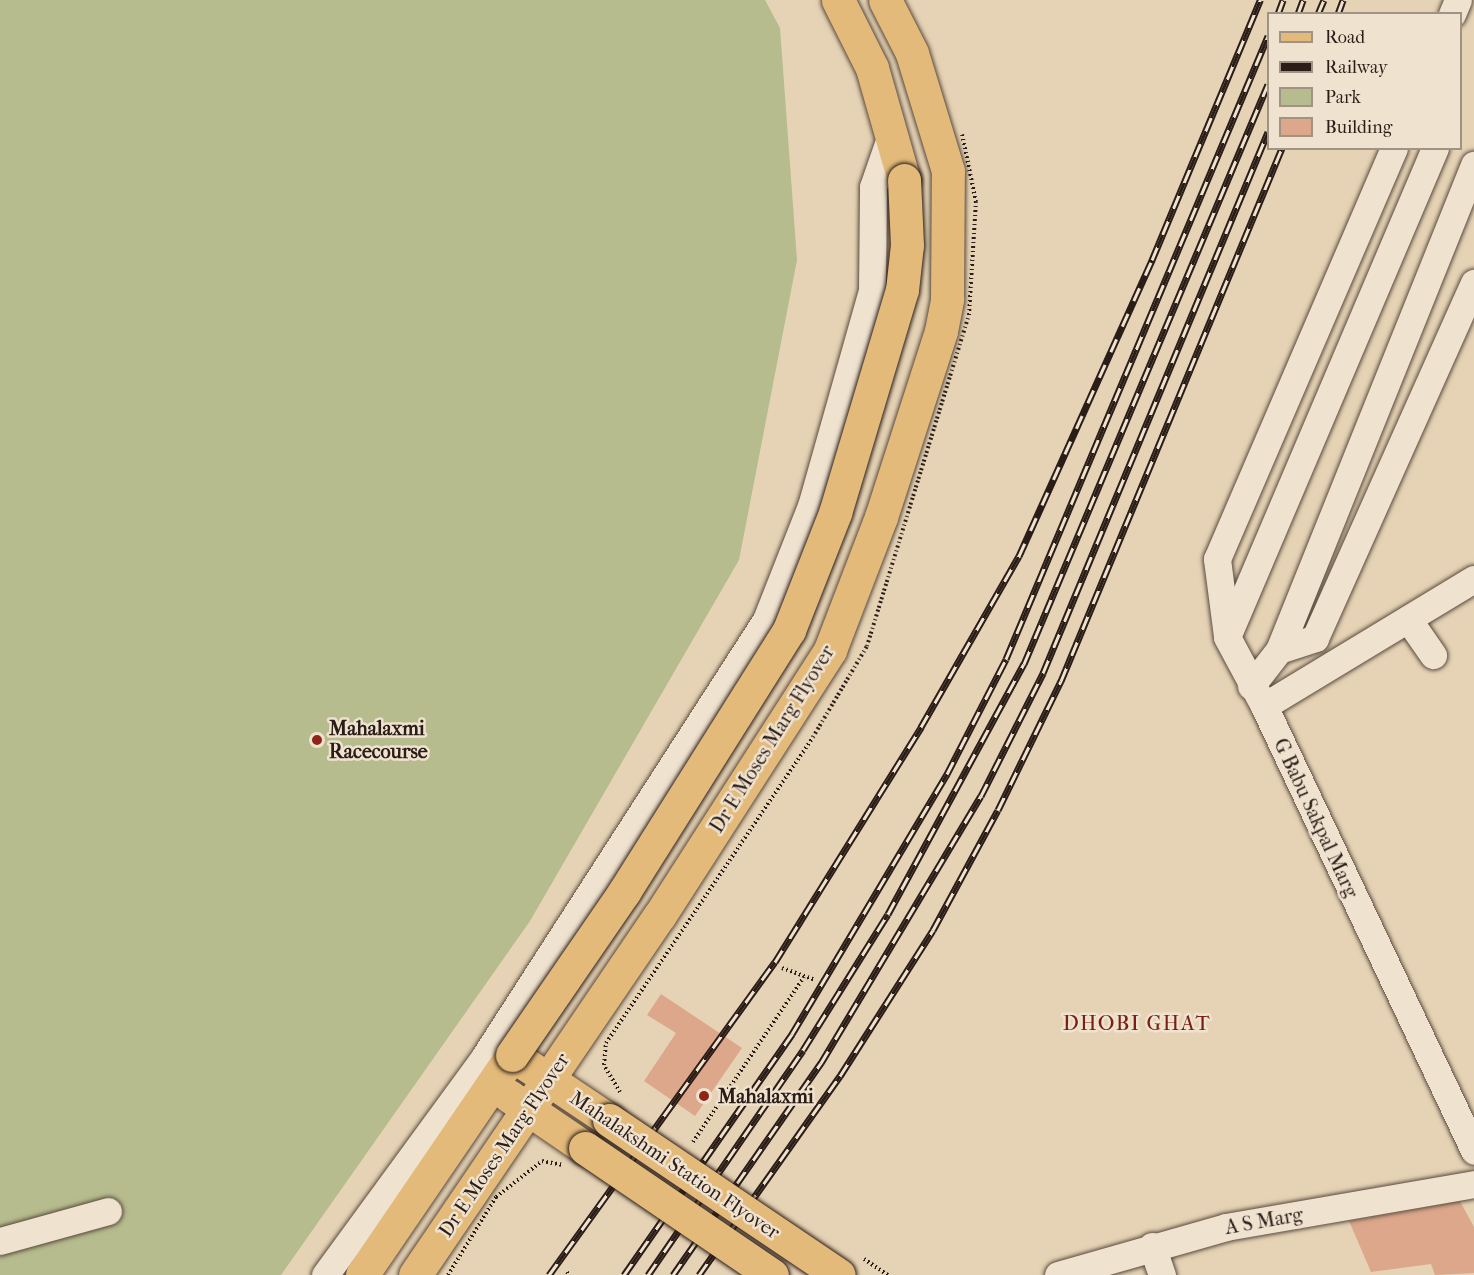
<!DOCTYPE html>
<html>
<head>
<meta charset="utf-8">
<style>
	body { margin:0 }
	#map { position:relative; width:1474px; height:1275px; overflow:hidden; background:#e6d3b5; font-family:"IM FELL French Canon",serif }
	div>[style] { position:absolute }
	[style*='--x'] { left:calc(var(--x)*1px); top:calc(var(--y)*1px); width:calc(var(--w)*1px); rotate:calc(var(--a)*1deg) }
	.green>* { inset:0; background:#b6bc8d }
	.building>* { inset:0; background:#dca78b }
	.path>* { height:4px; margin-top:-2px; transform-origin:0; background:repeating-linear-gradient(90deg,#2a1c17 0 1.5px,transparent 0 4.5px) }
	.roads { filter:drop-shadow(0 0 2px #594a3e) drop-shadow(0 0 2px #594a3e) }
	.minor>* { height:27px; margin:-13.5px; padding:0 13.5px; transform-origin:13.5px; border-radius:13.5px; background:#efe2cf }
	.major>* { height:33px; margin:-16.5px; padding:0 16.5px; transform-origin:16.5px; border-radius:16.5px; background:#e3ba7a }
	.rail>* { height:7px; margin-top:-3.5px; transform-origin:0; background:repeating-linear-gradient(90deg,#efe2cf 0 14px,#2a1c17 0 28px); box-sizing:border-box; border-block:2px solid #2a1c17 }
	.path-bridge>* { height:4px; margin-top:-2px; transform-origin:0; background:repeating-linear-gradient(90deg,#2a1c17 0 1.5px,transparent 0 4.5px) }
	.bridges { filter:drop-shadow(0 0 2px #2a1c17) drop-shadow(0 0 2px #2a1c17) }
	.major-bridge>* { height:33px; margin:-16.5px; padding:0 16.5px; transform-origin:16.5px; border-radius:16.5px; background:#e3ba7a }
	.dots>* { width:16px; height:16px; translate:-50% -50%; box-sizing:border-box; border:3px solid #efe2cf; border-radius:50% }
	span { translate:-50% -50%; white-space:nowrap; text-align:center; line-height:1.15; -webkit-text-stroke:5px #efe2cf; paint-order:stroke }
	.poi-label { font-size:20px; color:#2a1c17; font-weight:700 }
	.left { translate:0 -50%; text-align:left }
	.street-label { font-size:20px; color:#2a1c17 }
	.neighbourhood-label { font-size:21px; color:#7a1f14; letter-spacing:1.5px }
	.legend { position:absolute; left:1267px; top:12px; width:195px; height:138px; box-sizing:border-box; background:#efe2cf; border:2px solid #a09385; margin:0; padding:8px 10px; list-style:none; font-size:18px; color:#2a1c17 }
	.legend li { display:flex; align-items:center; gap:12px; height:30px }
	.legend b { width:30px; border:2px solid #a09385 }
</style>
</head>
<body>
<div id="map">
	<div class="green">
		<i style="clip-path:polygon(0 0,765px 0,780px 28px,797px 260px,739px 560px,530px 921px,281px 1275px,0 1275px)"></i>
	</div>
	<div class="building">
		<i style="clip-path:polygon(661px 994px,742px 1048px,695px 1116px,644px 1081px,676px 1033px,647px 1015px)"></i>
		<i style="clip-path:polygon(1460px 1201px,1474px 1227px,1474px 1273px,1435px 1275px,1431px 1264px,1371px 1272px,1349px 1221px)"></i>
	</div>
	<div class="path">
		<i style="--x:782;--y:968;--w:35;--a:20"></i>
		<i style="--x:693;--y:1142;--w:199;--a:-56.1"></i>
		<i style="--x:567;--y:1272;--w:4;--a:56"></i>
	</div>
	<div class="roads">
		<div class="minor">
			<i style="--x:1452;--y:14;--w:15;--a:-67"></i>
			<i style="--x:1435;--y:148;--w:531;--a:113.04"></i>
			<i style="--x:1227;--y:637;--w:78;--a:61.8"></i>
			<i style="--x:1264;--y:706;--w:492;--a:64.7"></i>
			<i style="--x:1408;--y:619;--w:44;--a:55.2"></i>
			<i style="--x:1227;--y:636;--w:78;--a:-97.4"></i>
			<i style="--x:1217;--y:559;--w:447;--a:-66.7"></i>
			<i style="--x:1279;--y:650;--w:38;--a:-18"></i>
			<i style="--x:1315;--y:638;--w:389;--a:-65.9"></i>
			<i style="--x:1251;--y:686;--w:46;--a:-52.1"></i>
			<i style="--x:1279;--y:650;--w:523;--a:-68.1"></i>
			<i style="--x:1264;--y:706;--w:245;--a:-31.2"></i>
			<i style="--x:0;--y:1241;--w:112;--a:-15.5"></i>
			<i style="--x:1152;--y:1246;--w:31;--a:71"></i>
			<i style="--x:325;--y:1275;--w:271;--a:-53.8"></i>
			<i style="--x:485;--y:1056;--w:519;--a:-57.2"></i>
			<i style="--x:766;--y:620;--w:123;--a:-68.5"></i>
			<i style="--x:811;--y:506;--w:223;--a:-74.2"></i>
			<i style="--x:872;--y:291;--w:104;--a:-89.4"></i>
			<i style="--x:873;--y:187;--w:58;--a:-70.9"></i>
			<i style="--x:1058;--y:1275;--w:175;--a:-15.9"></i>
			<i style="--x:1226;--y:1227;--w:252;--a:-9.8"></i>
		</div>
		<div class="major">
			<i style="--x:838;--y:0;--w:76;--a:63.4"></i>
			<i style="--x:872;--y:68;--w:116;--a:74.1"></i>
			<i style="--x:509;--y:1096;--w:92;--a:34.4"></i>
			<i style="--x:362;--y:1275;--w:266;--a:-55.7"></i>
			<i style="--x:512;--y:1055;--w:117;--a:33.8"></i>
			<i style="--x:415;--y:1275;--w:435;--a:-55.8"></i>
			<i style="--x:660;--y:915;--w:315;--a:-57.3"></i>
			<i style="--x:830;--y:650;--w:142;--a:-69"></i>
			<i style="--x:881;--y:517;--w:195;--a:-72.1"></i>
			<i style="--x:941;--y:331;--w:33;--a:-79"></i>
			<i style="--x:947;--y:299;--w:128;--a:-89.6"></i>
			<i style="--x:948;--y:171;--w:123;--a:-107"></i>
			<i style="--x:912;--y:53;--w:59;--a:-117"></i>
		</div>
	</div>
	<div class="rail">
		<i style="--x:1278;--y:14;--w:15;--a:-70"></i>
		<i style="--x:1298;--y:14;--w:15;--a:-70"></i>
		<i style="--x:1318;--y:14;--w:15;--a:-67"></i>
		<i style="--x:1338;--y:14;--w:15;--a:-70"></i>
		<i style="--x:549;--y:1275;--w:386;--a:-54.2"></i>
		<i style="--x:775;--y:962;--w:277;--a:-58.1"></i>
		<i style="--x:921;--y:727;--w:197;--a:-60.2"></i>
		<i style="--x:1019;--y:556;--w:325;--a:-65.8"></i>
		<i style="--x:1152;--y:260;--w:282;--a:-67.4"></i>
		<i style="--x:624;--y:1275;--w:294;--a:-55.1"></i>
		<i style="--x:792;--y:1034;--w:303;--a:-59.2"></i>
		<i style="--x:947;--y:774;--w:129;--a:-62.8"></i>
		<i style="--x:1006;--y:659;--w:676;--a:-67.19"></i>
		<i style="--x:648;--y:1275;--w:273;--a:-55.4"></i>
		<i style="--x:803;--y:1050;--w:160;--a:-58"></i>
		<i style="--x:888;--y:914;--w:285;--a:-61.5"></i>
		<i style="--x:1024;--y:664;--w:629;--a:-67.18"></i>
		<i style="--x:673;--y:1275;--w:259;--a:-55.1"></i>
		<i style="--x:821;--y:1063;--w:311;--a:-59.1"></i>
		<i style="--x:981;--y:796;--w:138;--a:-63.2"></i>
		<i style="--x:1043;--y:673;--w:586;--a:-67.42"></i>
		<i style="--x:699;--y:1275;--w:244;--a:-54.7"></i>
		<i style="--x:840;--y:1076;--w:173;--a:-57.5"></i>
		<i style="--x:933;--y:930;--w:136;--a:-61.6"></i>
		<i style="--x:998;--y:810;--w:144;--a:-64"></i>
		<i style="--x:1061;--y:681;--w:577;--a:-67.48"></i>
	</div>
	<div class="path-bridge">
		<i style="--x:620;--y:1092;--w:31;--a:-121"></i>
		<i style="--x:604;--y:1065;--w:22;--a:-85"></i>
		<i style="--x:606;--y:1043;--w:369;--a:-55.9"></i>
		<i style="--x:813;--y:737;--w:106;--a:-59.3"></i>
		<i style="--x:867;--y:646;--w:346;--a:-72.9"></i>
		<i style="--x:969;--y:315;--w:113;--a:-86.5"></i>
		<i style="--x:976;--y:202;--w:69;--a:-101.6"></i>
		<i style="--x:864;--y:1259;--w:29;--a:34"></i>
		<i style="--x:448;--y:1275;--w:92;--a:-58.4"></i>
		<i style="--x:496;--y:1197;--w:58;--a:-38"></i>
		<i style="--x:542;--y:1161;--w:20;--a:11"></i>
	</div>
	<div class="bridges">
		<div class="major-bridge">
			<i style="--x:512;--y:1055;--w:198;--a:-55.5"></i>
			<i style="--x:624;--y:892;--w:310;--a:-57.8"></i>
			<i style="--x:789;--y:630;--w:126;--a:-68.5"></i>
			<i style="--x:835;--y:513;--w:233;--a:-73.3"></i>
			<i style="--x:902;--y:290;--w:45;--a:-83.7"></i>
			<i style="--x:907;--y:245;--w:65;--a:-92.6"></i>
			<i style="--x:609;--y:1120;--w:277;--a:34"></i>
			<i style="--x:585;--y:1148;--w:226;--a:34.2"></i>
		</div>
	</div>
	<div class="dots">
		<i style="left:317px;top:740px;background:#8f2418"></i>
		<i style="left:704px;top:1096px;background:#8f2418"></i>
	</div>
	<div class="poi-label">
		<span class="left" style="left:329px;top:740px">Mahalaxmi<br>Racecourse</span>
		<span class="left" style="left:718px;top:1096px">Mahalaxmi</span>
	</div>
	<div class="street-label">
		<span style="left:772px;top:739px;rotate:-58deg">Dr E Moses Marg Flyover</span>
		<span style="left:1316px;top:818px;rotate:65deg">G Babu Sakpal Marg</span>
		<span style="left:504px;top:1145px;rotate:-56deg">Dr E Moses Marg Flyover</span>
		<span style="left:675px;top:1165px;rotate:34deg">Mahalakshmi Station Flyover</span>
		<span style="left:1264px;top:1221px;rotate:-10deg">A S Marg</span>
	</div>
	<div class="neighbourhood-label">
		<span style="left:1137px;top:1023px">DHOBI GHAT</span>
	</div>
	<ul class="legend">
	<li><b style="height:8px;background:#e3ba7a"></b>Road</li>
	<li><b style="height:8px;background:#2a1c17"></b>Railway</li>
	<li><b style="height:16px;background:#b6bc8d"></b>Park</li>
	<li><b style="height:16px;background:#dca78b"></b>Building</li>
	</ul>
</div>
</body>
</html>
